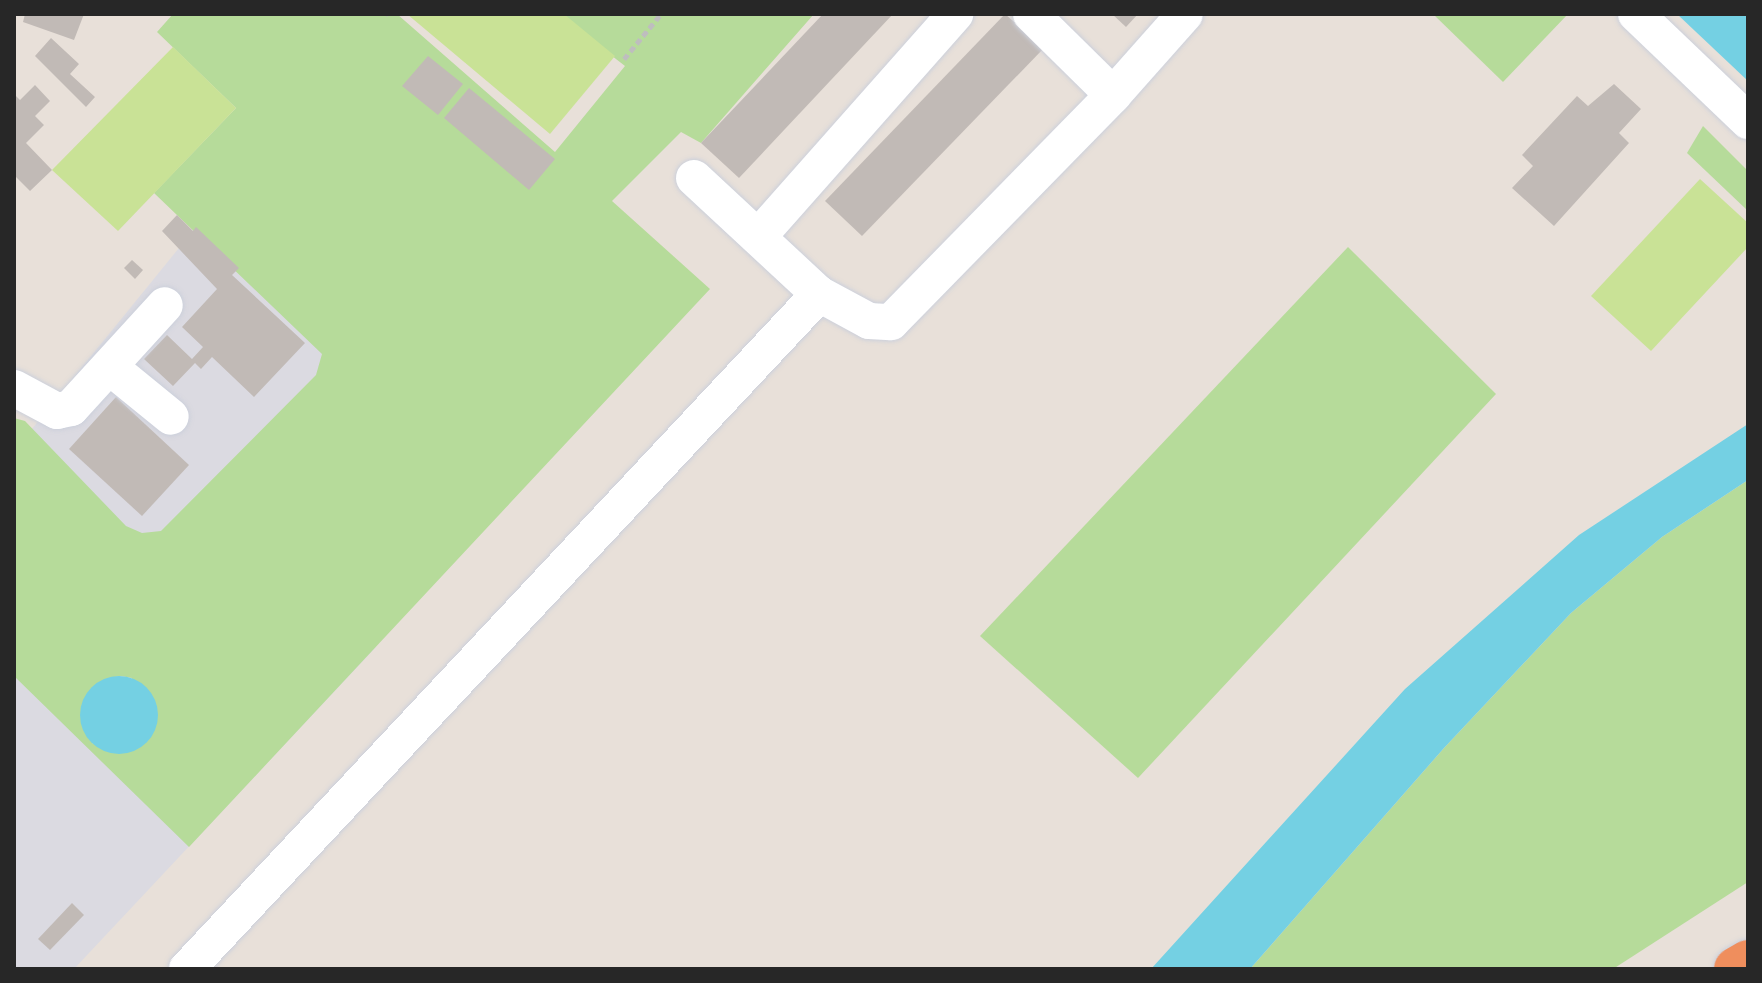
<!DOCTYPE html>
<html>
<head>
<meta charset="utf-8">
<style>
	body { margin:0 }
	#map { position:relative; width:1762px; height:983px; overflow:hidden; background:#e8e0d9; font-family:"Exo 2",sans-serif }
	div>[style] { position:absolute }
	[style*='--x'] { left:calc(var(--x)*1px); top:calc(var(--y)*1px); width:calc(var(--w)*1px); rotate:calc(var(--a)*1deg) }
	.industrial>* { inset:0; background:#dbdae1 }
	.green>* { inset:0; background:#b6db9a }
	.pitch>* { inset:0; background:#c9e296 }
	.water>* { inset:0; background:#74d0e3 }
	.round { border-radius:50% }
	.building>* { inset:0; background:#c1bab6 }
	.path>* { height:5px; margin-top:-2.5px; transform-origin:0; background:repeating-linear-gradient(90deg,#bebebe 0 6px,transparent 0 10px) }
	.roads { filter:drop-shadow(0 0 2px #ccd0db) drop-shadow(0 0 2px #ccd0db) }
	.minor>* { height:36px; margin:-18px; padding:0 18px; transform-origin:18px; border-radius:18px; background:#fff }
	.highway>* { height:44px; margin:-22px; padding:0 22px; transform-origin:22px; border-radius:22px; background:#ef8e5d }
	span { translate:-50% -50%; white-space:nowrap; text-align:center; line-height:1.15; -webkit-text-stroke:7px #fff; paint-order:stroke }
	.frame { position:absolute; inset:0; border:16px solid #272727; pointer-events:none }
</style>
</head>
<body>
<div id="map">
	<div class="industrial">
		<i style="clip-path:polygon(196px 227px,382px 381px,376px 647px,74px 969px,14px 969px,14px 451px)"></i>
	</div>
	<div class="green">
		<i style="clip-path:polygon(evenodd,173px 14px,397px 14px,555px 152px,625px 66px,558px 14px,814px 14px,701px 143px,681px 132px,612px 201px,710px 289px,189px 847px,14px 676px,14px 418px,25px 421px,126px 526px,142px 533px,161px 531px,316px 375px,322px 354px,154px 193px,236px 108px,157px 32px,173px 14px,121px 676px,132px 678px,112px 753px,92px 743px,109px 678px,121px 676px)"></i>
		<i style="clip-path:polygon(1433px 14px,1568px 14px,1503px 82px)"></i>
		<i style="clip-path:polygon(1703px 126px,1748px 171px,1748px 211px,1687px 153px)"></i>
		<i style="clip-path:polygon(1348px 247px,1496px 394px,1138px 778px,980px 636px)"></i>
		<i style="clip-path:polygon(1748px 480px,1748px 882px,1613px 969px,1250px 969px,1444px 748px,1571px 613px,1662px 537px)"></i>
	</div>
	<div class="pitch">
		<i style="clip-path:polygon(407px 14px,564px 14px,615px 56px,550px 134px)"></i>
		<i style="clip-path:polygon(173px 47px,236px 108px,118px 231px,52px 170px)"></i>
		<i style="clip-path:polygon(1700px 179px,1748px 223px,1748px 247px,1651px 351px,1591px 296px)"></i>
	</div>
	<div class="water">
		<i style="clip-path:polygon(1677px 14px,1748px 14px,1748px 81px)"></i>
		<i style="clip-path:polygon(1748px 424px,1748px 480px,1662px 537px,1571px 613px,1444px 748px,1250px 969px,1151px 969px,1405px 689px,1579px 535px)"></i>
		<i class="round" style="left:80px;top:676px;width:78px;height:78px"></i>
	</div>
	<div class="building">
		<i style="clip-path:polygon(25px 14px,84px 14px,74px 40px,23px 22px)"></i>
		<i style="clip-path:polygon(823px 14px,893px 14px,739px 178px,701px 143px)"></i>
		<i style="clip-path:polygon(1005px 14px,1044px 48px,862px 236px,825px 201px)"></i>
		<i style="clip-path:polygon(1112px 14px,1138px 14px,1126px 27px)"></i>
		<i style="clip-path:polygon(51px 38px,79px 64px,70px 74px,95px 97px,86px 107px,35px 56px)"></i>
		<i style="clip-path:polygon(428px 56px,463px 84px,438px 115px,402px 86px)"></i>
		<i style="clip-path:polygon(1614px 84px,1641px 109px,1619px 133px,1629px 143px,1554px 226px,1512px 188px,1533px 166px,1522px 155px,1577px 96px,1588px 106px)"></i>
		<i style="clip-path:polygon(35px 85px,50px 101px,35px 116px,44px 125px,26px 143px,52px 170px,30px 191px,14px 175px,14px 94px,20px 100px)"></i>
		<i style="clip-path:polygon(469px 88px,555px 159px,529px 190px,444px 118px)"></i>
		<i style="clip-path:polygon(177px 215px,193px 231px,196px 227px,239px 268px,232px 275px,305px 343px,254px 397px,212px 357px,201px 369px,195px 363px,173px 386px,144px 359px,167px 335px,192px 359px,203px 347px,182px 327px,217px 289px,162px 231px)"></i>
		<i style="clip-path:polygon(132px 260px,143px 270px,135px 279px,124px 268px)"></i>
		<i style="clip-path:polygon(116px 397px,189px 465px,142px 516px,69px 449px)"></i>
		<i style="clip-path:polygon(72px 903px,84px 915px,50px 950px,38px 939px)"></i>
	</div>
	<div class="path">
		<i style="--x:388;--y:14;--w:1;--a:45"></i>
		<i style="--x:624;--y:59;--w:58;--a:-50.6"></i>
	</div>
	<div class="roads">
		<div class="minor">
			<i style="--x:1031;--y:14;--w:115;--a:44.6"></i>
			<i style="--x:1636;--y:14;--w:155;--a:43.7"></i>
			<i style="--x:694;--y:178;--w:171;--a:42.9"></i>
			<i style="--x:758;--y:237;--w:298;--a:-48.5"></i>
			<i style="--x:111;--y:368;--w:77;--a:39.2"></i>
			<i style="--x:14;--y:388;--w:49;--a:28.1"></i>
			<i style="--x:57;--y:411;--w:14;--a:-12"></i>
			<i style="--x:71;--y:408;--w:139;--a:-47.6"></i>
			<i style="--x:187;--y:969;--w:925;--a:-46.88"></i>
			<i style="--x:819;--y:294;--w:57;--a:28.4"></i>
			<i style="--x:869;--y:321;--w:22;--a:3"></i>
			<i style="--x:891;--y:322;--w:318;--a:-45.6"></i>
			<i style="--x:1113;--y:95;--w:108;--a:-48.4"></i>
		</div>
		<div class="highway">
			<i style="--x:1736;--y:969;--w:14;--a:-30"></i>
		</div>
	</div>
	<div class="frame"></div>
</div>
</body>
</html>
